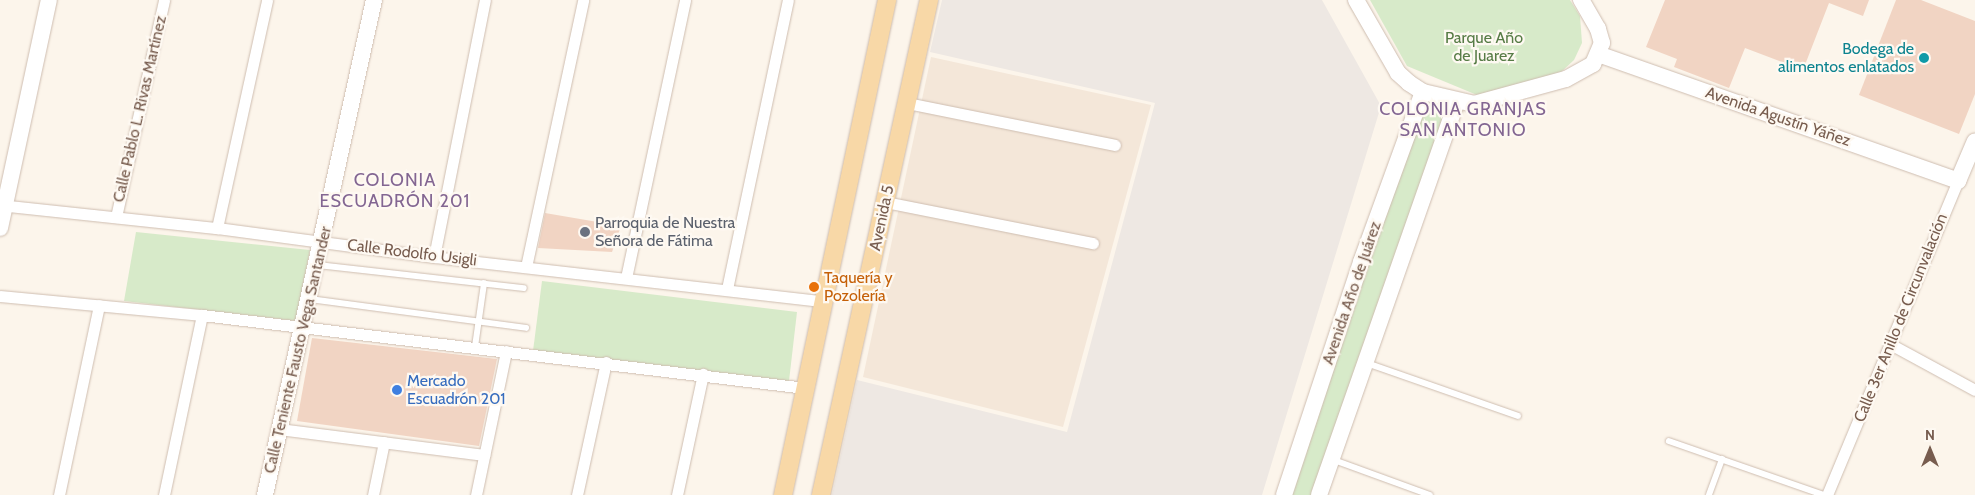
<!DOCTYPE html>
<html>
<head>
<meta charset="utf-8">
<style>
	body { margin:0 }
	#map { position:relative; width:1975px; height:495px; overflow:hidden; background:#fcf5eb; font-family:Cabin,sans-serif }
	div>[style] { position:absolute }
	[style*='--x'] { left:calc(var(--x)*1px); top:calc(var(--y)*1px); width:calc(var(--w)*1px); rotate:calc(var(--a)*1deg) }
	.residential>* { inset:0; background:#f4e7d9 }
	.industrial>* { inset:0; background:#eee8e3 }
	.green>* { inset:0; background:#d7eac9 }
	.building>* { inset:0; background:#f1d4c3 }
	.roads { filter:drop-shadow(0 0 1px #cebdb0) drop-shadow(0 0 1px #cebdb0) }
	.lane>* { height:5.5px; margin:-2.75px; padding:0 2.75px; transform-origin:2.75px; border-radius:2.75px; background:#fff }
	.street>* { height:11px; margin:-5.5px; padding:0 5.5px; transform-origin:5.5px; border-radius:5.5px; background:#fff }
	.secondary>* { height:16px; margin:-8px; padding:0 8px; transform-origin:8px; border-radius:8px; background:#fff }
	.primary>* { height:18px; margin:-9px; padding:0 9px; transform-origin:9px; border-radius:9px; background:#f8d8a7 }
	.dots>* { width:14px; height:14px; translate:-50% -50%; box-sizing:border-box; border:2px solid #fef9f2; border-radius:50% }
	span { translate:-50% -50%; white-space:nowrap; text-align:center; line-height:1.15; -webkit-text-stroke:4.5px #fef9f2; paint-order:stroke }
	.park-label { font-size:16px; color:#577c46 }
	.culture-label { font-size:16px; color:#0d838f }
	.right { translate:-100% -50%; text-align:right }
	.street-label { font-size:16px; color:#775c4e }
	.worship-label { font-size:16px; color:#5b616d }
	.left { translate:0 -50%; text-align:left }
	.food-label { font-size:16px; color:#c56008 }
	.shop-label { font-size:16px; color:#366cbe }
	.neighbourhood-label { font-size:18px; color:#836692; letter-spacing:1px }
	.north { position:absolute; left:1905px; top:425px; width:50px; height:50px; -webkit-text-stroke:4px #fef9f2; paint-order:stroke; rotate:0deg; font-size:14px; font-weight:700; line-height:20px; text-align:center; color:#775c4e }
	.north::after { content:''; display:block; margin:auto; width:18px; height:22px; background:#775c4e; clip-path:polygon(50% 0,100% 100%,50% 72%,0 100%) }
</style>
</head>
<body>
<div id="map">
	<div class="residential">
		<i style="clip-path:polygon(931px 57px,1151px 105px,1063px 427px,863px 377px)"></i>
	</div>
	<div class="industrial">
		<i style="clip-path:polygon(942px 0,1322px 0,1381px 106px,1262px 495px,832px 495px,857px 380px,1067px 432px,1155px 103px,930px 52px)"></i>
	</div>
	<div class="green">
		<i style="clip-path:polygon(1370px 0,1570px 0,1580px 16px,1582px 43px,1574px 60px,1560px 73px,1477px 95px,1407px 66px)"></i>
		<i style="clip-path:polygon(1422px 96px,1453px 106px,1312px 495px,1288px 495px)"></i>
		<i style="clip-path:polygon(136px 232px,310px 250px,296px 321px,124px 301px)"></i>
		<i style="clip-path:polygon(542px 281px,797px 312px,789px 381px,533px 351px)"></i>
	</div>
	<div class="building">
		<i style="clip-path:polygon(1665px 0,1869px 0,1863px 16px,1829px 3px,1803px 70px,1745px 48px,1729px 88px,1674px 67px,1677px 59px,1646px 47px)"></i>
		<i style="clip-path:polygon(1896px 0,1921px 0,1975px 21px,1975px 94px,1959px 134px,1859px 95px)"></i>
		<i style="clip-path:polygon(545px 213px,621px 226px,612px 252px,538px 248px)"></i>
		<i style="clip-path:polygon(312px 338px,497px 359px,479px 446px,297px 421px)"></i>
	</div>
	<div class="roads">
		<div class="lane">
			<i style="--x:318;--y:265;--w:207;--a:6.4"></i>
			<i style="--x:310;--y:299;--w:218;--a:7.6"></i>
			<i style="--x:475;--y:347;--w:64;--a:-81.9"></i>
			<i style="--x:1367;--y:363;--w:160;--a:19.3"></i>
			<i style="--x:1669;--y:441;--w:164;--a:19.2"></i>
			<i style="--x:1334;--y:460;--w:102;--a:20"></i>
			<i style="--x:1709;--y:495;--w:38;--a:-70"></i>
		</div>
		<div class="street">
			<i style="--x:907;--y:103;--w:212;--a:11.4"></i>
			<i style="--x:885;--y:202;--w:212;--a:11.2"></i>
			<i style="--x:0;--y:205;--w:218;--a:6.1"></i>
			<i style="--x:217;--y:228;--w:219;--a:7.6"></i>
			<i style="--x:434;--y:257;--w:391;--a:6.5"></i>
			<i style="--x:116;--y:217;--w:222;--a:-77.5"></i>
			<i style="--x:217;--y:228;--w:233;--a:-77.6"></i>
			<i style="--x:434;--y:257;--w:262;--a:-78.8"></i>
			<i style="--x:526;--y:267;--w:273;--a:-77.9"></i>
			<i style="--x:626;--y:278;--w:284;--a:-78"></i>
			<i style="--x:727;--y:289;--w:295;--a:-78.1"></i>
			<i style="--x:0;--y:296;--w:203;--a:5.4"></i>
			<i style="--x:202;--y:315;--w:607;--a:6.9"></i>
			<i style="--x:1892;--y:345;--w:94;--a:28.5"></i>
			<i style="--x:279;--y:429;--w:207;--a:7.2"></i>
			<i style="--x:59;--y:495;--w:194;--a:-78.1"></i>
			<i style="--x:164;--y:495;--w:184;--a:-78.1"></i>
			<i style="--x:373;--y:495;--w:54;--a:-78.3"></i>
			<i style="--x:476;--y:495;--w:147;--a:-78.2"></i>
			<i style="--x:577;--y:495;--w:136;--a:-77.7"></i>
			<i style="--x:677;--y:495;--w:124;--a:-77.9"></i>
			<i style="--x:1827;--y:495;--w:340;--a:-67.4"></i>
		</div>
		<div class="secondary">
			<i style="--x:1356;--y:0;--w:84;--a:60.1"></i>
			<i style="--x:1398;--y:73;--w:15;--a:42"></i>
			<i style="--x:1409;--y:83;--w:17;--a:33"></i>
			<i style="--x:1423;--y:92;--w:52;--a:13.2"></i>
			<i style="--x:1474;--y:104;--w:95;--a:-15.2"></i>
			<i style="--x:1566;--y:79;--w:31;--a:-29"></i>
			<i style="--x:1593;--y:64;--w:23;--a:-67"></i>
			<i style="--x:1602;--y:43;--w:15;--a:-106"></i>
			<i style="--x:1598;--y:29;--w:34;--a:-120"></i>
			<i style="--x:1598;--y:54;--w:382;--a:19.4"></i>
			<i style="--x:1958;--y:181;--w:43;--a:-67"></i>
			<i style="--x:0;--y:228;--w:233;--a:-77.9"></i>
			<i style="--x:265;--y:495;--w:507;--a:-77.58"></i>
			<i style="--x:1284;--y:495;--w:245;--a:-71.7"></i>
			<i style="--x:1361;--y:262;--w:181;--a:-70"></i>
			<i style="--x:1319;--y:495;--w:417;--a:-70.7"></i>
		</div>
		<div class="primary">
			<i style="--x:783;--y:495;--w:506;--a:-78.13"></i>
			<i style="--x:821;--y:495;--w:507;--a:-77.69"></i>
		</div>
	</div>
	<div class="dots">
		<i style="left:1924px;top:58px;background:#0f9aa8"></i>
		<i style="left:585px;top:232px;background:#6b7280"></i>
		<i style="left:814px;top:287px;background:#e8710a"></i>
		<i style="left:397px;top:390px;background:#3f7fe0"></i>
	</div>
	<div class="park-label">
		<span style="left:1484px;top:47px">Parque Año<br>de Juarez</span>
	</div>
	<div class="culture-label">
		<span class="right" style="left:1914px;top:58px">Bodega de<br>alimentos enlatados</span>
	</div>
	<div class="street-label">
		<span style="left:140px;top:109px;rotate:-77deg">Calle Pablo L. Rivas Martínez</span>
		<span style="left:1778px;top:117px;rotate:19deg">Avenida Agustín Yáñez</span>
		<span style="left:882px;top:218px;rotate:-78deg">Avenida 5</span>
		<span style="left:412px;top:253px;rotate:7deg">Calle Rodolfo Usigli</span>
		<span style="left:1352px;top:293px;rotate:-71deg">Avenida Año de Juárez</span>
		<span style="left:1901px;top:318px;rotate:-68deg">Calle 3er Anillo de Circunvalación</span>
		<span style="left:298px;top:350px;rotate:-77deg">Calle Teniente Fausto Vega Santander</span>
	</div>
	<div class="worship-label">
		<span class="left" style="left:595px;top:232px">Parroquia de Nuestra<br>Señora de Fátima</span>
	</div>
	<div class="food-label">
		<span class="left" style="left:824px;top:287px">Taquería y<br>Pozolería</span>
	</div>
	<div class="shop-label">
		<span class="left" style="left:407px;top:390px">Mercado<br>Escuadrón 201</span>
	</div>
	<div class="neighbourhood-label">
		<span style="left:1463px;top:120px">COLONIA GRANJAS<br>SAN ANTONIO</span>
		<span style="left:395px;top:191px">COLONIA<br>ESCUADRÓN 201</span>
	</div>
	<div class="north">N</div>
</div>
</body>
</html>
